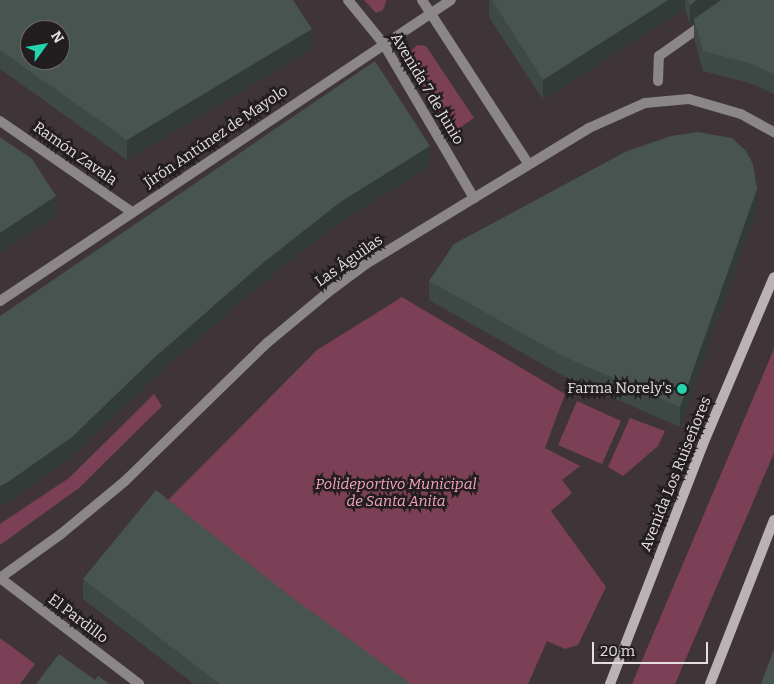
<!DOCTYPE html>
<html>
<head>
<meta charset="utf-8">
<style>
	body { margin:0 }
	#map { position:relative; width:774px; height:684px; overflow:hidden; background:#3f3437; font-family:Bitter,serif }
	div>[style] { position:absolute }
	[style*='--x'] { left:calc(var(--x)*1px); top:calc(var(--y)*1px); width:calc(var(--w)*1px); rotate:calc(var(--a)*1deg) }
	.green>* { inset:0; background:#7b4055 }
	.pedestrian>* { height:10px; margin:-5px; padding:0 5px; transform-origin:5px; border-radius:5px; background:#8b8687 }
	.minor>* { height:10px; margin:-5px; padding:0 5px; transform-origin:5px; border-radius:5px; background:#8b8687 }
	.tertiary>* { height:10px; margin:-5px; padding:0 5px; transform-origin:5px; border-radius:5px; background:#8b8687 }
	.secondary>* { height:10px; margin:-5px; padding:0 5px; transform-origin:5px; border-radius:5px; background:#bbb2b4 }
	.wall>* { inset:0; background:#3e4845 }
	.shaded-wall>* { inset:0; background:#323b38 }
	.building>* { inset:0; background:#485450 }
	.dots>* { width:14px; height:14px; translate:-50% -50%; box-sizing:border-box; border:2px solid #221d1f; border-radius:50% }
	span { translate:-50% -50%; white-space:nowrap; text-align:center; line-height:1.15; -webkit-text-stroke:5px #221d1f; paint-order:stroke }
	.street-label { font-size:15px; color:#e5dee0 }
	.poi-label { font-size:15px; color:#e5dee0 }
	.right { translate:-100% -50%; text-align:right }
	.park-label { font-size:15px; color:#f6a3be; font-style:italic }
	.north { position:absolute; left:20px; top:20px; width:50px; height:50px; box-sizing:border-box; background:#221d1f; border:1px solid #706a6c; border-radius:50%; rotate:58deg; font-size:14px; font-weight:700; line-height:20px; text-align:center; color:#e5dee0 }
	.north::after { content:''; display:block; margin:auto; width:18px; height:22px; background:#22d5af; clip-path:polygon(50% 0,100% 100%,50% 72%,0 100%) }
	.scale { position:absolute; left:592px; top:642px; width:116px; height:22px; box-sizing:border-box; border:2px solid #e5dee0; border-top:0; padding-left:6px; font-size:15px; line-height:18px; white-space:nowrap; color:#e5dee0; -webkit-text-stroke:4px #221d1f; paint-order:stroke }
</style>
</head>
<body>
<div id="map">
	<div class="green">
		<i style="clip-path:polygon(364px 0,386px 0,386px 2px,383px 10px,376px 13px)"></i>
		<i style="clip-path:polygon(417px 45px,426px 46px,474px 118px,452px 133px,404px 58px)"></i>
		<i style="clip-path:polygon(402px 297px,565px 394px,545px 448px,580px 466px,562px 480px,572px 493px,551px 511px,606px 587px,578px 645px,565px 649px,547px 641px,528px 684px,396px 684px,168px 500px,317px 350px)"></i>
		<i style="clip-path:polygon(774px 349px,774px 453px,675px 684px,632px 684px)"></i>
		<i style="clip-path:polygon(154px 394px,162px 406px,79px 488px,0 545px,0 524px,69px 478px)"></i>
		<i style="clip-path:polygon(577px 401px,621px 421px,602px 464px,558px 445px)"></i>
		<i style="clip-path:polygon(630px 418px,665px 431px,658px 446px,623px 476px,608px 467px)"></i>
		<i style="clip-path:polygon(0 638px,35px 664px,20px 684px,0 684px)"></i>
	</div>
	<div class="pedestrian">
		<i style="--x:658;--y:81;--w:25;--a:-88"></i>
		<i style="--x:659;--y:56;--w:55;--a:-35.4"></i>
	</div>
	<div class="minor">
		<i style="--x:0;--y:121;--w:160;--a:34.6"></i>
		<i style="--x:0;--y:301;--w:542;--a:-33.72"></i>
		<i style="--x:0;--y:578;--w:75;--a:-35.8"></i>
		<i style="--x:61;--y:534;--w:83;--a:-39.6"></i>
		<i style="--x:125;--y:481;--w:198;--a:-44.2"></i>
		<i style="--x:267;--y:343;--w:78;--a:-39.8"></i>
		<i style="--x:327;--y:293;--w:49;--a:-36.6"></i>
		<i style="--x:366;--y:264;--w:127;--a:-31.4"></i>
		<i style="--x:0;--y:578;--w:175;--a:37.3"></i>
	</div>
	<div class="tertiary">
		<i style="--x:348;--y:0;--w:55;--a:50.9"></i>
		<i style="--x:383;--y:43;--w:180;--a:59.6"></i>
		<i style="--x:474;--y:198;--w:135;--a:-31.3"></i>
		<i style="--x:589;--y:128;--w:61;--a:-24.1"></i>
		<i style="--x:645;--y:103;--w:44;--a:-5.2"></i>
		<i style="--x:689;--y:99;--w:54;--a:16.1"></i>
		<i style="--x:741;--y:114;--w:38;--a:29"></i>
		<i style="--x:422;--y:0;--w:194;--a:57"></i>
	</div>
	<div class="secondary">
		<i style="--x:610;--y:684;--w:257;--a:-68.8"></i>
		<i style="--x:703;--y:444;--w:181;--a:-67"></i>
		<i style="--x:710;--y:684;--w:176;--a:-68.7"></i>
	</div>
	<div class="wall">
		<i style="clip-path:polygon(0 0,312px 49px,127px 160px,0 69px)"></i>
		<i style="clip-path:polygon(489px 0,774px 0,774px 94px,749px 83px,703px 71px,694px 39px,694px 22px,690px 25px,685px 9px,543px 100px,489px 17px)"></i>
		<i style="clip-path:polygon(757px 209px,680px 427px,565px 377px,429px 300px,429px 281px)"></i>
		<i style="clip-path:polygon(83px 579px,411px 684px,194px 684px,83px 599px)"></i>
	</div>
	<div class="shaded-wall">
		<i style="clip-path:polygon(668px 0,685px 0,685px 9px,543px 100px,543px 80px)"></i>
		<i style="clip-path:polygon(697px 0,725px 0,694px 19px,694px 22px,690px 25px,690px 5px)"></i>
		<i style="clip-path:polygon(312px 29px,312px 49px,127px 160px,127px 140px)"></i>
		<i style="clip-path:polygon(430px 146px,430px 166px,339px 223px,258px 287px,154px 378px,72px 457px,8px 502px,0 506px,0 486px,154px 358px,258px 267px,339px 203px)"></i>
		<i style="clip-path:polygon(757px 189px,757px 209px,680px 427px,680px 407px)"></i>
		<i style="clip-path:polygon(56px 196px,56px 216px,0 253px,0 233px)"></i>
	</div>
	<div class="building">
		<i style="clip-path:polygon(evenodd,0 0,293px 0,312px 29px,127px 140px,0 50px,0 0,30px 30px,60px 30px,60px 60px,30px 60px,30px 30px)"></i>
		<i style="clip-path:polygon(492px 0,668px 0,543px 80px)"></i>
		<i style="clip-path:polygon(688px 0,697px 0,690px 5px)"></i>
		<i style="clip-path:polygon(721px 0,774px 0,774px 74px,749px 63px,703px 51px,694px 19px)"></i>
		<i style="clip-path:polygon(375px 61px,430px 146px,339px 203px,258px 267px,154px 358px,72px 437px,8px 482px,0 486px,0 316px)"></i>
		<i style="clip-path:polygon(697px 132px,732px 138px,746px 151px,753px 164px,757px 189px,680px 407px,565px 357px,429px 281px,454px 244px,627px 151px,671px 136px)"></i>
		<i style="clip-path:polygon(0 137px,32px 159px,56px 196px,0 233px)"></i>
		<i style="clip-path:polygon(156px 490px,290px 596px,411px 684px,220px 684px,83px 579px)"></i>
		<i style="clip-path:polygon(774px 649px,774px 684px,761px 684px)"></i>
		<i style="clip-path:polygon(59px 654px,95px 680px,98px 676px,109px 684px,36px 684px)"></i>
	</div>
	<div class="dots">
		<i style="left:682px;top:389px;background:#22d5af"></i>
	</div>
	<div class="street-label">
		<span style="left:427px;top:89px;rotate:59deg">Avenida 7 de Junio</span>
		<span style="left:216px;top:137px;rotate:-34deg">Jirón Antúnez de Mayolo</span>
		<span style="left:75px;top:154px;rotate:35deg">Ramón Zavala</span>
		<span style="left:349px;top:261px;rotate:-35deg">Las Águilas</span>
		<span style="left:676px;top:474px;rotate:-68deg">Avenida Los Ruiseñores</span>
		<span style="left:78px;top:619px;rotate:37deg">El Pardillo</span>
	</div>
	<div class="poi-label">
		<span class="right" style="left:672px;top:389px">Farma Norely's</span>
	</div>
	<div class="park-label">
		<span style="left:396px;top:493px">Polideportivo Municipal<br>de Santa Anita</span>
	</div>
	<div class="north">N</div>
	<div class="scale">20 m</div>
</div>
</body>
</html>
